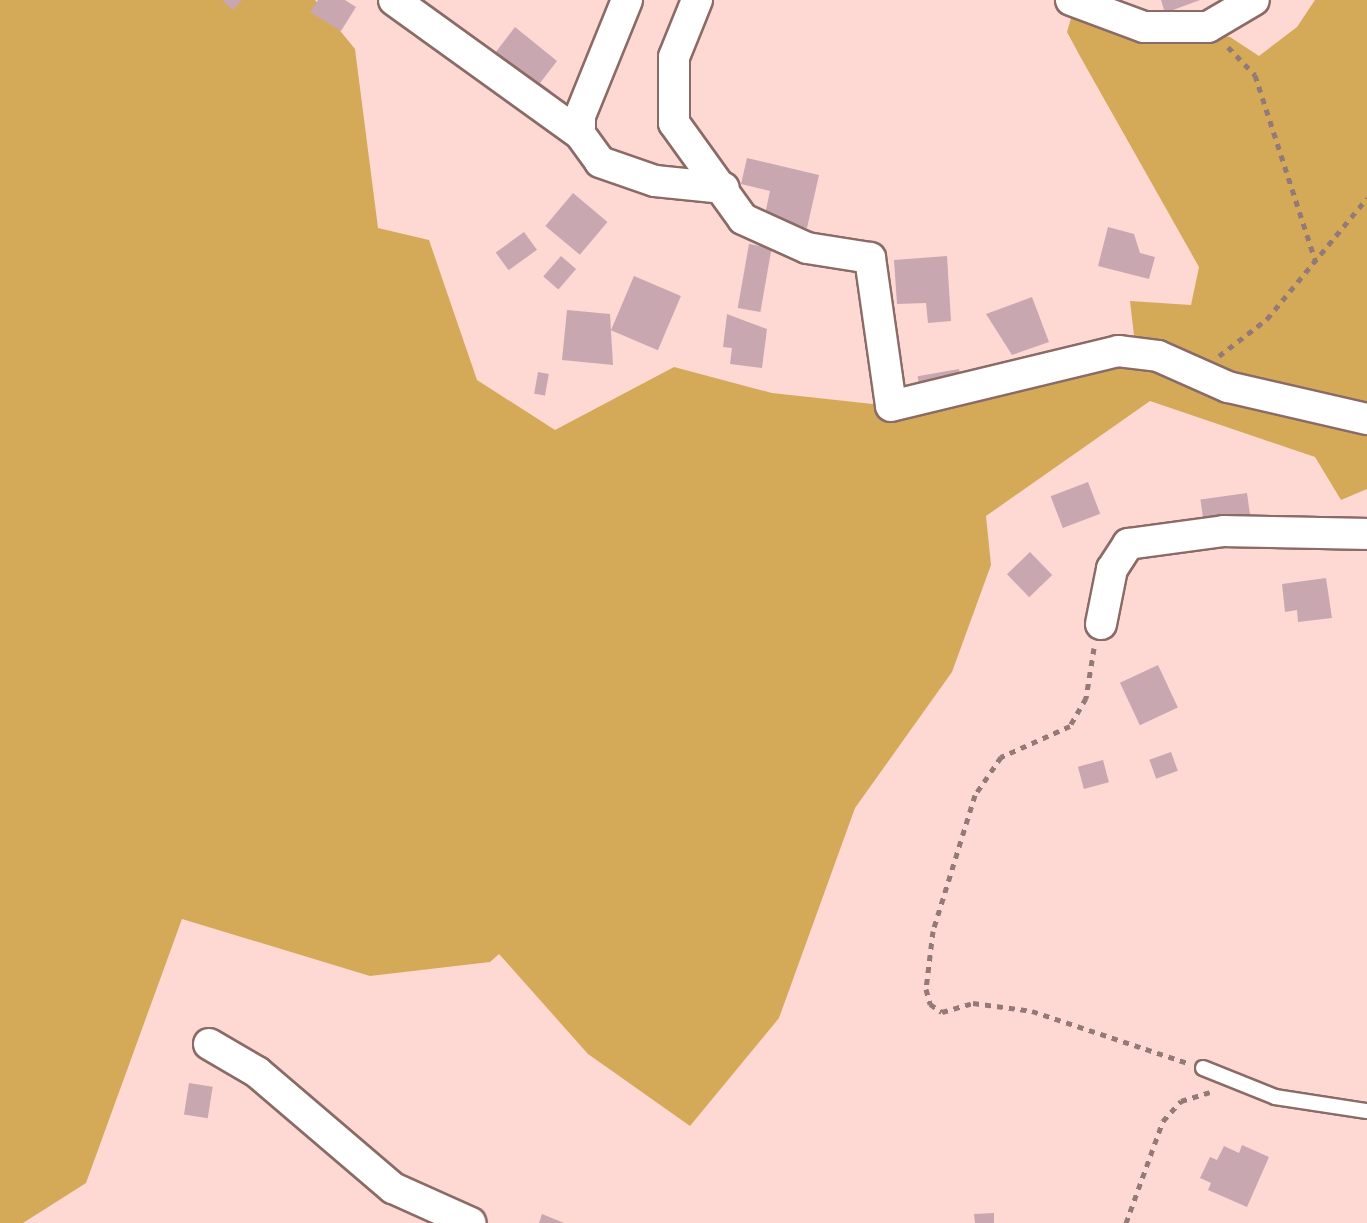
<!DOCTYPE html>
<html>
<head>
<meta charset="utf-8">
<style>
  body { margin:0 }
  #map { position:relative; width:1367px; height:1223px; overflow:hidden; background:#fed9d4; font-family:"Space Grotesk",sans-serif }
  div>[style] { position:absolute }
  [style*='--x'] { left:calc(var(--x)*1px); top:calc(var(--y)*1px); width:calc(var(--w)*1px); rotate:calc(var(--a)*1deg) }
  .green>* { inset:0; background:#d4aa59 }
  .building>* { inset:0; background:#c9a7b1; transform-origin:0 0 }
  .path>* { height:5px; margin-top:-2.5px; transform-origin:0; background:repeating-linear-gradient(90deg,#937a77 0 6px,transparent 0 12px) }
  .roads { filter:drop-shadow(2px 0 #8a6b66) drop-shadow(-2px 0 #8a6b66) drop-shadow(0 2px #8a6b66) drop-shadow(0 -2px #8a6b66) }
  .lane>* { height:14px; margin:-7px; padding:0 7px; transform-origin:7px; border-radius:7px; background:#fff }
  .street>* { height:30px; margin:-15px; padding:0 15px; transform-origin:15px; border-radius:15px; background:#fff }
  span { translate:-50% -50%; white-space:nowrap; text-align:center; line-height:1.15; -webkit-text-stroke:6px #fed9d4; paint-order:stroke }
</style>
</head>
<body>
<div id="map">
  <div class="green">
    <div style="clip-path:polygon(0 0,315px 0,355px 49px,378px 228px,429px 240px,477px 380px,555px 430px,674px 367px,772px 393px,891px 406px,1136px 353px,1130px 301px,1191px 305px,1199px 267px,1081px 58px,1067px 32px,1072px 15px,1230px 37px,1259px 56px,1297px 27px,1315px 0,1367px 0,1367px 489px,1341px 500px,1315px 457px,1150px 401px,986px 516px,991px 565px,952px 672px,855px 808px,779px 1018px,690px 1126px,588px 1054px,499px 954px,490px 962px,370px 976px,182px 919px,86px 1183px,23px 1223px,0 1223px)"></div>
  </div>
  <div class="building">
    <div style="clip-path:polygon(222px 0,242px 0,233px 10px)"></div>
    <div style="clip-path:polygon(318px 0,345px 0,356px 7px,341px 31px,310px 12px)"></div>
    <div style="clip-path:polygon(1161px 0,1200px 0,1165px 13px)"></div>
    <div style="clip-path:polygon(515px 27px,557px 61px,540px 83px,550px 90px,543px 98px,492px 57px)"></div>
    <div style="clip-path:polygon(747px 158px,819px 175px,807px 228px,764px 219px,770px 191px,741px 184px)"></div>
    <div style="left:573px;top:193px;width:45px;height:43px;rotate:40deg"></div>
    <div style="clip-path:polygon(1108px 227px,1134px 234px,1140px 253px,1155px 257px,1149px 279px,1098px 266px)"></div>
    <div style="left:524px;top:232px;width:22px;height:35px;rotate:54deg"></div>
    <div style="left:749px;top:244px;width:23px;height:65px;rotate:10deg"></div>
    <div style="left:561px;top:256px;width:20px;height:27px;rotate:41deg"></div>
    <div style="clip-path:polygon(947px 256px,951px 321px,928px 323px,926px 303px,897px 304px,894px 260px)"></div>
    <div style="left:634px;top:276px;width:51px;height:59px;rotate:23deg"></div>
    <div style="clip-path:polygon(1032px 297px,1049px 342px,1012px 355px,986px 314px)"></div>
    <div style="clip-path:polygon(567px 310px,610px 314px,613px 365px,562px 360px)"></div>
    <div style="clip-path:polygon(727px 314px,767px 329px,762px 368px,730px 364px,732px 348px,723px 347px)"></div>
    <div style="left:959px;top:369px;width:17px;height:42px;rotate:80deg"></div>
    <div style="left:538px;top:372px;width:11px;height:22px;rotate:10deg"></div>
    <div style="left:1088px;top:482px;width:34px;height:40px;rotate:69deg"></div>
    <div style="left:1247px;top:493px;width:27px;height:47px;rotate:82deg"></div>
    <div style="left:1030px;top:552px;width:32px;height:32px;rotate:46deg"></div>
    <div style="clip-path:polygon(1326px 578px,1332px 618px,1298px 622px,1297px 610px,1285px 612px,1282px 584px)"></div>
    <div style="left:1158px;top:665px;width:47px;height:42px;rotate:65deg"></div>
    <div style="left:1171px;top:752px;width:20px;height:23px;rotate:70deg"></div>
    <div style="left:1103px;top:760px;width:23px;height:26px;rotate:75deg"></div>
    <div style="left:189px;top:1083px;width:24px;height:32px;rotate:9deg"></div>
    <div style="clip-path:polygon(1242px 1145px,1269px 1157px,1247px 1207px,1208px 1190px,1211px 1183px,1200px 1178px,1210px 1157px,1217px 1160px,1224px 1146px,1239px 1153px)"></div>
    <div style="clip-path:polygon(994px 1213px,994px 1223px,975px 1223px,974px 1214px)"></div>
    <div style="clip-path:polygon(542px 1214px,564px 1223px,539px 1223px)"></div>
  </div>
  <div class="path">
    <div style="--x:1228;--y:47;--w:39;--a:46"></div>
    <div style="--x:1255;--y:75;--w:194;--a:72"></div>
    <div style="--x:1219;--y:356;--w:61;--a:-37.6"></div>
    <div style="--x:1267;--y:319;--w:157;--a:-50.4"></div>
    <div style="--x:1094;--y:648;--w:51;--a:99.1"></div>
    <div style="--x:1086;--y:698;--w:32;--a:120"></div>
    <div style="--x:1070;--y:726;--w:76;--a:155.8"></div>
    <div style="--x:1001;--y:757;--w:46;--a:124.4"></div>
    <div style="--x:975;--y:795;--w:142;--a:107.2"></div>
    <div style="--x:933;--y:931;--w:58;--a:96.9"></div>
    <div style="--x:926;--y:989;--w:16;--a:75"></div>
    <div style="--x:930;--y:1004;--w:14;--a:34"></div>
    <div style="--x:942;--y:1012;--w:32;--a:-16"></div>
    <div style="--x:973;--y:1003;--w:60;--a:7.7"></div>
    <div style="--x:1032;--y:1011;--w:163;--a:18.5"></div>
    <div style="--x:1126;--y:1223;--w:109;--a:-70.1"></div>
    <div style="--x:1163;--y:1121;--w:27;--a:-48"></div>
    <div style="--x:1181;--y:1101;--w:31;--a:-17"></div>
  </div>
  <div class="roads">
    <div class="lane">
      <div style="--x:1203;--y:1068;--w:78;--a:21.9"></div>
      <div style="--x:1275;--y:1097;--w:93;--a:8.7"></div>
    </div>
    <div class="street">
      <div style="--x:394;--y:0;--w:229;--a:35.8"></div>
      <div style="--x:627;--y:0;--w:125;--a:112.1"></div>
      <div style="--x:580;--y:116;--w:18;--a:90"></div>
      <div style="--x:580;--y:134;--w:34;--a:54"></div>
      <div style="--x:600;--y:162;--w:58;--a:19.1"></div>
      <div style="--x:655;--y:181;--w:69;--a:5.8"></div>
      <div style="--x:697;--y:0;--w:61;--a:112"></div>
      <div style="--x:674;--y:57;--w:66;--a:90"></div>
      <div style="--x:674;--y:123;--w:118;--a:54.3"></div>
      <div style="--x:743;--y:219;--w:70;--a:24.4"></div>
      <div style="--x:807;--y:248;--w:64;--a:9"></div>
      <div style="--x:870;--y:258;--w:149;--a:81.9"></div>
      <div style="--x:891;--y:406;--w:234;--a:-13.6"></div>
      <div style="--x:1118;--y:351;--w:40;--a:7.1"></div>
      <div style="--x:1158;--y:356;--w:77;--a:23.9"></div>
      <div style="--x:1228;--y:387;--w:143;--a:13"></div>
      <div style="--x:1071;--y:0;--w:78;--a:20.3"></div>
      <div style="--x:1144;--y:27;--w:64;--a:0"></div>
      <div style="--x:1208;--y:27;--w:53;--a:-30.4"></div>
      <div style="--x:1101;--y:624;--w:56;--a:-78.7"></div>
      <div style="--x:1112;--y:569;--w:30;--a:-57"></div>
      <div style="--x:1128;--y:544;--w:97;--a:-7.7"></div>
      <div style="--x:1224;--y:531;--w:143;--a:1.2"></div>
      <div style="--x:209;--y:1044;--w:56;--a:30.3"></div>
      <div style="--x:257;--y:1072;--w:179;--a:40.5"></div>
      <div style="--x:393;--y:1188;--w:85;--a:24.2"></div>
    </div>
  </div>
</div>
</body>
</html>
